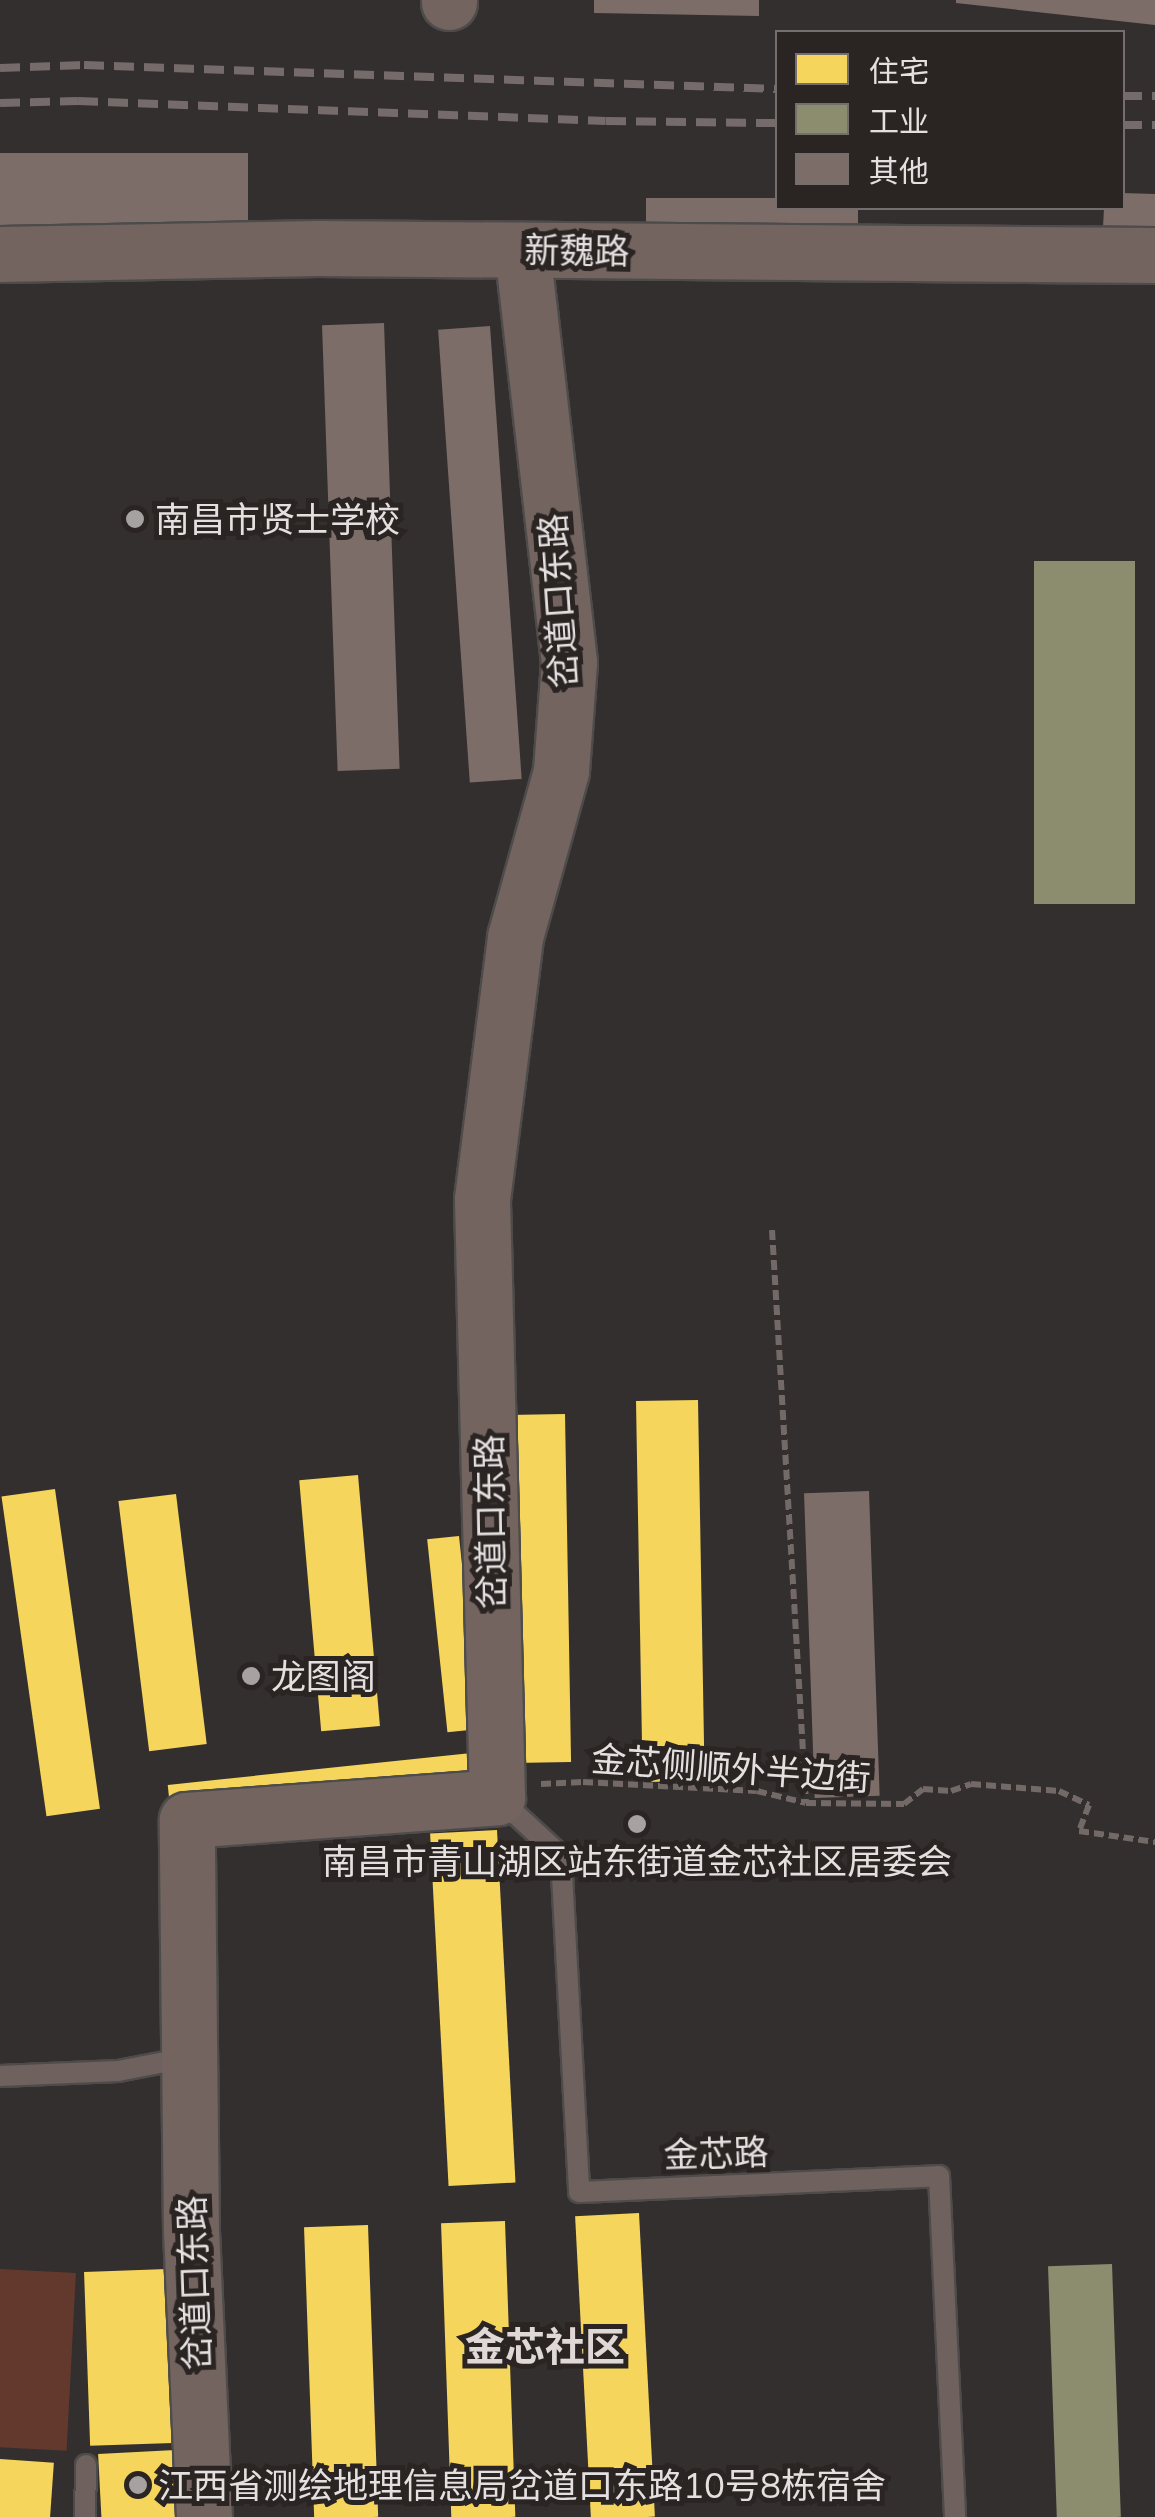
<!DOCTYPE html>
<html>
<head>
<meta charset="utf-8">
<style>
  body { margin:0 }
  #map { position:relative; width:1155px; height:2517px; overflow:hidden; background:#332f2e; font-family:Mulish,"Noto Sans SC",sans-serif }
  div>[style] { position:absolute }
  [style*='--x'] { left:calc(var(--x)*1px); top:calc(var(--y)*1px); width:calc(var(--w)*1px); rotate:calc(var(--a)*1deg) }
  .green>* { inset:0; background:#63392d; transform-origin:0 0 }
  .homes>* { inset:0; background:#f6d55c; transform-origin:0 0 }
  .industry>* { inset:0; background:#8c8c6e; transform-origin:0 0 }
  .building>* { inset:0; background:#7c6d68; transform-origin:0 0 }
  .path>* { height:6px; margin-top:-3px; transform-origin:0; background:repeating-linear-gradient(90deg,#736966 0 10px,transparent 0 15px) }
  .roads { filter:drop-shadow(2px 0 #4e4c4b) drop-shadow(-2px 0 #4e4c4b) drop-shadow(0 2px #4e4c4b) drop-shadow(0 -2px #4e4c4b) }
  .lane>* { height:20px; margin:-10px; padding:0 10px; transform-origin:10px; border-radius:10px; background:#6f625e }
  .secondary>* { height:55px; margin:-27.5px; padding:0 27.5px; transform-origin:27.5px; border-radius:27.5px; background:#736460 }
  .rail>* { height:8px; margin-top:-4px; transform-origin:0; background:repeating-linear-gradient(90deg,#746b6a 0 20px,transparent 0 30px) }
  .dots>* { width:28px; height:28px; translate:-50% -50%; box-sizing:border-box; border:5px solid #2a2423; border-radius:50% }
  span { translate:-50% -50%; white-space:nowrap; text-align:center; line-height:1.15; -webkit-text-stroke:10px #2a2423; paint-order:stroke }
  .street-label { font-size:35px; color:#e4e0df }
  .poi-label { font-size:35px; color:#e4e0df }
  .left { translate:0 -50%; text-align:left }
  .quarter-label { font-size:40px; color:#e0d8d6; font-weight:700 }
  .legend { position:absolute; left:775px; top:30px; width:350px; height:180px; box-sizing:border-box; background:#2a2423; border:2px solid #746f6e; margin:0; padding:12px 18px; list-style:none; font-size:30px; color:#e4e0df }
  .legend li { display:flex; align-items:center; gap:20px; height:50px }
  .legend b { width:50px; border:2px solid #746f6e }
</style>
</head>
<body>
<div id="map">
  <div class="green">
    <div style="left:0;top:2269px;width:76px;height:178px;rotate:3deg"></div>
  </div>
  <div class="homes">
    <div style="left:698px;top:1400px;width:381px;height:62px;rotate:89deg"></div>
    <div style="left:565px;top:1414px;width:348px;height:57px;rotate:89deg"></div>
    <div style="left:358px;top:1475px;width:252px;height:59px;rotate:85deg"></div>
    <div style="left:55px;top:1489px;width:323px;height:54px;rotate:82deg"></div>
    <div style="left:176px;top:1494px;width:252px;height:58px;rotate:83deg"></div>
    <div style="left:459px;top:1536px;width:194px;height:32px;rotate:84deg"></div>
    <div style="left:481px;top:1752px;width:29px;height:315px;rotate:84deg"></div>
    <div style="left:497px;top:1830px;width:353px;height:67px;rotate:87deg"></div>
    <div style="left:639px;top:2213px;width:304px;height:64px;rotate:87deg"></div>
    <div style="left:505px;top:2221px;width:296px;height:64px;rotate:88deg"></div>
    <div style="left:368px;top:2225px;width:292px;height:64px;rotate:88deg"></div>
    <div style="left:167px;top:2269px;width:174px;height:83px;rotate:88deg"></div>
    <div style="left:175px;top:2450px;width:67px;height:77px;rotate:87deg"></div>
    <div style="left:0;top:2459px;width:54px;height:58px;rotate:4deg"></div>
  </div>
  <div class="industry">
    <div style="left:1034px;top:561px;width:101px;height:343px"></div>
    <div style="left:1112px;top:2264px;width:253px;height:64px;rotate:88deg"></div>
  </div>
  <div class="building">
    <div style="clip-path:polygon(594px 0,759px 0,759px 16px,594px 13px)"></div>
    <div style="clip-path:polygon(956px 0,1155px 0,1155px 25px,956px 3px)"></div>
    <div style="left:0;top:153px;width:248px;height:92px"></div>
    <div style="clip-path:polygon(1122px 193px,1155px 194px,1155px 227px,1103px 227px,1104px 208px,1122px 208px)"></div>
    <div style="clip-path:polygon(646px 198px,778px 198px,778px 208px,858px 208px,858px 243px,646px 245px)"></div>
    <div style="left:384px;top:323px;width:446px;height:62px;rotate:88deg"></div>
    <div style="left:490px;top:326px;width:454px;height:52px;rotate:86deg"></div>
    <div style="left:869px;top:1491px;width:305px;height:65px;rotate:88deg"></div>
  </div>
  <div class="path">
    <div style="--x:772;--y:1230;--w:574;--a:86.6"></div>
    <div style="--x:541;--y:1784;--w:42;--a:-2.7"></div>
    <div style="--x:583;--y:1782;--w:174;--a:3"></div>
    <div style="--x:757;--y:1791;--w:50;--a:13.8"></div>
    <div style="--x:806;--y:1803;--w:98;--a:0.6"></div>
    <div style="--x:904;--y:1804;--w:24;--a:-38"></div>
    <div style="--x:923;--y:1789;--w:28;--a:4"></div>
    <div style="--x:951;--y:1791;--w:21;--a:-19"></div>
    <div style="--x:971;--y:1784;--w:88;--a:4.5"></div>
    <div style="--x:1059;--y:1791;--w:33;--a:25"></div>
    <div style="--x:1089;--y:1805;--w:28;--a:111"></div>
    <div style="--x:1079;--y:1831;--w:77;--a:8.2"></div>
  </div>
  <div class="roads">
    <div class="lane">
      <div style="--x:498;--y:1798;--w:86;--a:42.6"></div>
      <div style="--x:561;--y:1856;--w:336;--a:86.9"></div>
      <div style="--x:579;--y:2192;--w:360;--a:-2.5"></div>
      <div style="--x:939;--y:2176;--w:341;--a:87.3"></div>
      <div style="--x:0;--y:2076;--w:118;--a:-2.4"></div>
      <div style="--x:118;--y:2071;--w:53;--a:-10.9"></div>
      <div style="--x:170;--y:2061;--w:17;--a:-45"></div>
      <div style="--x:85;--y:2517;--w:52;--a:-88.9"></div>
    </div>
    <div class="secondary">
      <div style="--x:449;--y:2;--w:2;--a:-90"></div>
      <div style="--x:0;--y:254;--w:318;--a:-1.1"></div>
      <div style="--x:318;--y:248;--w:837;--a:0.48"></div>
      <div style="--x:204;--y:2517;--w:285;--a:-92.6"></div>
      <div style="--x:191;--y:2232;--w:412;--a:-90.6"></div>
      <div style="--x:187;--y:1820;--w:311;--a:-4.2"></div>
      <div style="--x:497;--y:1797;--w:598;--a:-91.44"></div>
      <div style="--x:482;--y:1199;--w:264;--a:-82.8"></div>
      <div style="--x:515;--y:937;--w:172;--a:-74.5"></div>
      <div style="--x:561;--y:771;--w:109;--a:-85.8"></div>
      <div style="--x:569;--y:662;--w:415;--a:-96.5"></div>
    </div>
  </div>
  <div class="rail">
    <div style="--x:0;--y:68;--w:84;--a:-2"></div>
    <div style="--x:84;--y:65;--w:694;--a:1.98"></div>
    <div style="--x:1122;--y:96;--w:33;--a:0"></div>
    <div style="--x:0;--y:103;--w:78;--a:-1.5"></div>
    <div style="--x:78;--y:101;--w:528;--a:2.17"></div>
    <div style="--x:606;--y:121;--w:172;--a:0.7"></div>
    <div style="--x:1122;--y:125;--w:33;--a:0"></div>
  </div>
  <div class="dots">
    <div style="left:135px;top:519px;background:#a6a2a1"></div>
    <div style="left:251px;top:1676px;background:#a6a2a1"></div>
    <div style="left:637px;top:1824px;background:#a6a2a1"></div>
    <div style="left:138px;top:2485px;background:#a6a2a1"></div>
  </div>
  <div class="street-label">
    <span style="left:577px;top:250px;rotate:1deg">新魏路</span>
    <span style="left:558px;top:601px;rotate:-94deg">岔道口东路</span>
    <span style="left:490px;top:1522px;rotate:-91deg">岔道口东路</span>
    <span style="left:731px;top:1768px;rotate:4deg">金芯侧顺外半边街</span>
    <span style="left:716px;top:2153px;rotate:-2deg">金芯路</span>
    <span style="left:194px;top:2283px;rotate:-92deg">岔道口东路</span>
  </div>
  <div class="poi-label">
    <span class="left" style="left:155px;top:519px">南昌市贤士学校</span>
    <span class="left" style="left:271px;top:1676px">龙图阁</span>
    <span style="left:637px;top:1861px">南昌市青山湖区站东街道金芯社区居委会</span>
    <span class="left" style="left:158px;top:2485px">江西省测绘地理信息局岔道口东路10号8栋宿舍</span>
  </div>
  <div class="quarter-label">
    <span style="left:545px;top:2346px">金芯社区</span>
  </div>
  <ul class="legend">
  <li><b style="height:28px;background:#f6d55c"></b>住宅</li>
  <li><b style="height:28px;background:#8c8c6e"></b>工业</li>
  <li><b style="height:28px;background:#7c6d68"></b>其他</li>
  </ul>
</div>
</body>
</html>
